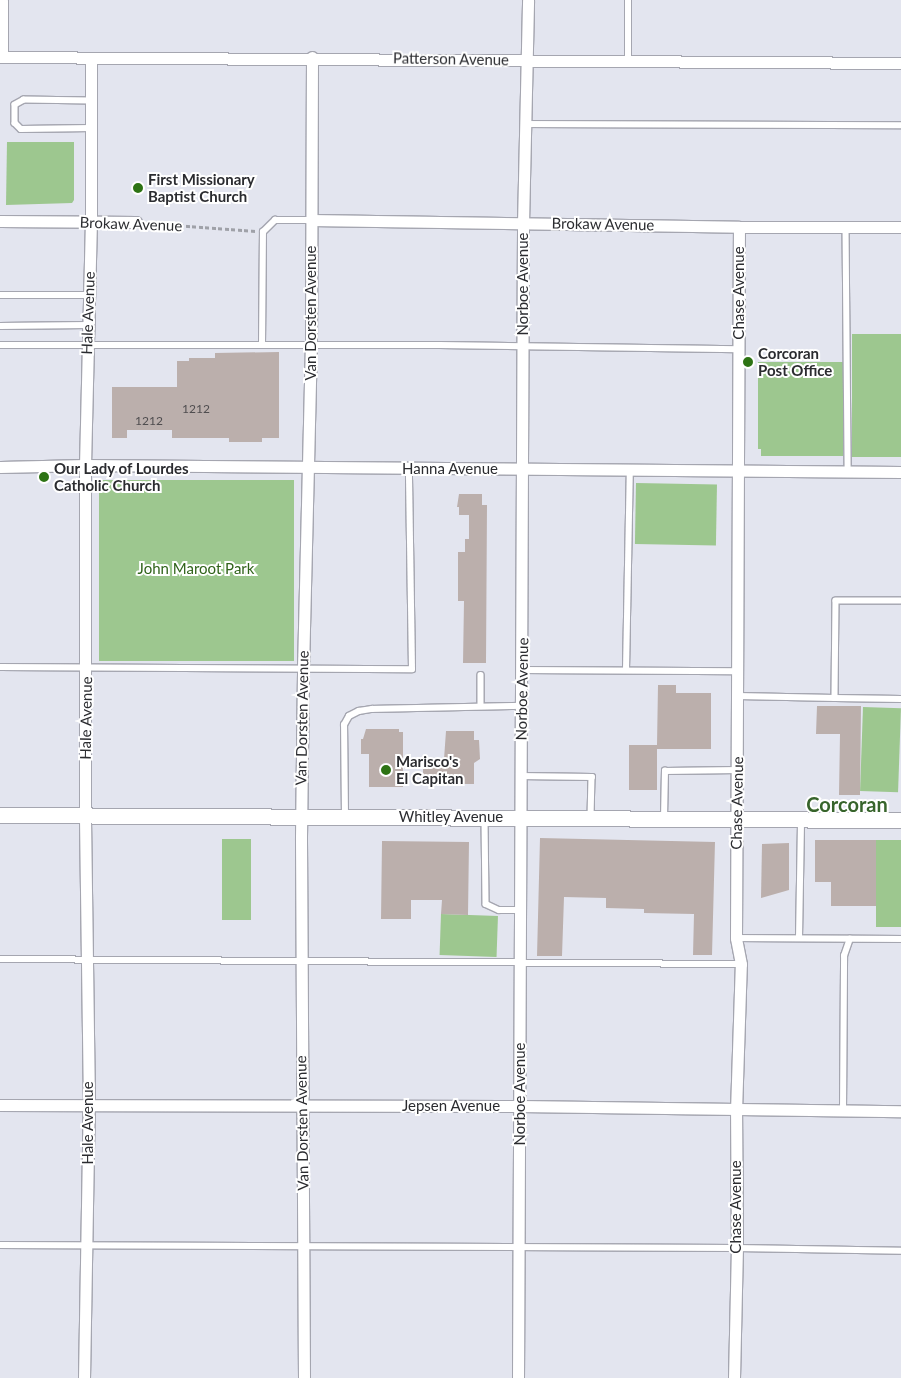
<!DOCTYPE html>
<html>
<head>
<meta charset="utf-8">
<style>
  body { margin:0 }
  #map { position:relative; width:901px; height:1378px; overflow:hidden; background:#e3e5ef; font-family:Lato,sans-serif }
  div>[style] { position:absolute }
  [style*='--x'] { left:calc(var(--x)*1px); top:calc(var(--y)*1px); width:calc(var(--w)*1px); rotate:calc(var(--a)*1deg) }
  .green>* { inset:0; background:#9dc78f; transform-origin:0 0 }
  .building>* { inset:0; background:#bbafac }
  .path>* { height:2.5px; margin-top:-1.25px; transform-origin:0; background:repeating-linear-gradient(90deg,#9fa1a8 0 4px,transparent 0 6.5px) }
  .roads { filter:drop-shadow(1px 0 #a5a6b0) drop-shadow(-1px 0 #a5a6b0) drop-shadow(0 1px #a5a6b0) drop-shadow(0 -1px #a5a6b0) }
  .lane>* { height:5.5px; margin:-2.75px; padding:0 2.75px; transform-origin:2.75px; border-radius:2.75px; background:#fff }
  .street>* { height:11px; margin:-5.5px; padding:0 5.5px; transform-origin:5.5px; border-radius:5.5px; background:#fff }
  .secondary>* { height:15px; margin:-7.5px; padding:0 7.5px; transform-origin:7.5px; border-radius:7.5px; background:#fff }
  .dots>* { width:14px; height:14px; translate:-50% -50%; box-sizing:border-box; border:2px solid #fff; border-radius:50% }
  span { translate:-50% -50%; white-space:nowrap; text-align:center; line-height:1.15; -webkit-text-stroke:4px #fff; paint-order:stroke }
  .number-label { font-size:12px; color:#4f4d4f }
  .number-label span { -webkit-text-stroke-width:0 }
  .street-label { font-size:15px; color:#2b2c30 }
  .poi-label { font-size:15px; color:#2b2c30; font-weight:700 }
  .left { translate:0 -50%; text-align:left }
  .park-label { font-size:15px; color:#30631a }
  .district-label { font-size:20px; color:#37642b; font-weight:700 }
</style>
</head>
<body>
<div id="map">
  <div class="green">
    <div style="clip-path:polygon(7px 142px,74px 142px,74px 200px,72px 203px,6px 205px)"></div>
    <div style="left:852px;top:334px;width:49px;height:123px"></div>
    <div style="clip-path:polygon(758px 362px,843px 362px,843px 456px,761px 456px,761px 449px,758px 449px)"></div>
    <div style="left:99px;top:480px;width:195px;height:181px"></div>
    <div style="left:636px;top:483px;width:81px;height:61px;rotate:1deg"></div>
    <div style="left:863px;top:707px;width:38px;height:84px;rotate:2deg"></div>
    <div style="left:222px;top:839px;width:29px;height:81px"></div>
    <div style="left:876px;top:840px;width:25px;height:87px"></div>
    <div style="left:441px;top:914px;width:57px;height:41px;rotate:2deg"></div>
  </div>
  <div class="building">
    <div style="clip-path:polygon(279px 352px,279px 438px,262px 438px,262px 442px,229px 442px,229px 438px,172px 438px,172px 430px,127px 430px,127px 438px,112px 438px,112px 387px,177px 387px,177px 361px,189px 361px,189px 358px,215px 358px,215px 353px)"></div>
    <div style="clip-path:polygon(459px 494px,482px 494px,482px 505px,487px 505px,486px 663px,463px 663px,464px 601px,458px 601px,458px 552px,465px 552px,465px 539px,469px 539px,469px 515px,459px 515px,459px 507px,457px 507px)"></div>
    <div style="clip-path:polygon(658px 685px,676px 685px,676px 693px,711px 693px,711px 749px,657px 749px,657px 790px,629px 790px,629px 745px,657px 745px)"></div>
    <div style="clip-path:polygon(817px 706px,861px 706px,860px 795px,839px 795px,840px 734px,816px 734px)"></div>
    <div style="clip-path:polygon(366px 729px,399px 729px,399px 732px,403px 732px,403px 787px,369px 787px,369px 754px,361px 754px,361px 739px,363px 739px)"></div>
    <div style="clip-path:polygon(446px 731px,474px 731px,474px 740px,479px 740px,480px 759px,474px 763px,474px 784px,453px 784px,453px 780px,423px 780px,423px 759px,444px 759px)"></div>
    <div style="clip-path:polygon(540px 838px,715px 842px,712px 955px,693px 955px,694px 914px,644px 913px,644px 909px,606px 908px,606px 898px,564px 897px,562px 956px,537px 956px)"></div>
    <div style="clip-path:polygon(815px 840px,876px 840px,876px 906px,831px 906px,831px 882px,815px 882px)"></div>
    <div style="clip-path:polygon(382px 841px,469px 842px,468px 915px,441px 914px,442px 900px,411px 900px,411px 919px,381px 919px)"></div>
    <div style="clip-path:polygon(789px 843px,789px 890px,761px 898px,762px 844px)"></div>
  </div>
  <div class="path">
    <div style="--x:147;--y:223;--w:109;--a:4.2"></div>
  </div>
  <div class="roads">
    <div class="lane">
      <div style="--x:628;--y:0;--w:62;--a:90"></div>
      <div style="--x:91;--y:101;--w:67;--a:-179.1"></div>
      <div style="--x:24;--y:100;--w:10;--a:151"></div>
      <div style="--x:15;--y:105;--w:18;--a:90"></div>
      <div style="--x:15;--y:123;--w:8;--a:45"></div>
      <div style="--x:21;--y:129;--w:70;--a:-0.8"></div>
      <div style="--x:525;--y:124;--w:376;--a:0.2"></div>
      <div style="--x:846;--y:226;--w:245;--a:89.5"></div>
      <div style="--x:0;--y:295;--w:88;--a:0"></div>
      <div style="--x:0;--y:326;--w:87;--a:-0.7"></div>
      <div style="--x:262;--y:344;--w:112;--a:-89.5"></div>
      <div style="--x:263;--y:232;--w:17;--a:-45"></div>
      <div style="--x:275;--y:220;--w:36;--a:0"></div>
      <div style="--x:0;--y:345;--w:440;--a:0"></div>
      <div style="--x:440;--y:345;--w:299;--a:0.8"></div>
      <div style="--x:901;--y:601;--w:65;--a:180"></div>
      <div style="--x:836;--y:601;--w:97;--a:90.6"></div>
      <div style="--x:835;--y:698;--w:66;--a:0.9"></div>
      <div style="--x:0;--y:667;--w:412;--a:0.3"></div>
      <div style="--x:412;--y:669;--w:200;--a:-90.9"></div>
      <div style="--x:523;--y:670;--w:215;--a:0.3"></div>
      <div style="--x:626;--y:670;--w:200;--a:-88.9"></div>
      <div style="--x:481;--y:675;--w:31;--a:90"></div>
      <div style="--x:738;--y:696;--w:97;--a:1.2"></div>
      <div style="--x:520;--y:776;--w:72;--a:0.8"></div>
      <div style="--x:592;--y:777;--w:40;--a:91.4"></div>
      <div style="--x:345;--y:816;--w:91;--a:-90.6"></div>
      <div style="--x:344;--y:725;--w:10;--a:-61"></div>
      <div style="--x:349;--y:716;--w:11;--a:-27"></div>
      <div style="--x:359;--y:711;--w:13;--a:-9"></div>
      <div style="--x:372;--y:709;--w:149;--a:-1.2"></div>
      <div style="--x:664;--y:818;--w:47;--a:-88.8"></div>
      <div style="--x:665;--y:771;--w:73;--a:-0.8"></div>
      <div style="--x:485;--y:820;--w:84;--a:89.3"></div>
      <div style="--x:486;--y:904;--w:14;--a:25"></div>
      <div style="--x:499;--y:910;--w:22;--a:0"></div>
      <div style="--x:736;--y:938;--w:165;--a:0.3"></div>
      <div style="--x:799;--y:938;--w:118;--a:-89"></div>
      <div style="--x:0;--y:959;--w:741;--a:0.39"></div>
      <div style="--x:843;--y:1111;--w:155;--a:-89.6"></div>
      <div style="--x:844;--y:956;--w:18;--a:-71"></div>
      <div style="--x:0;--y:1245;--w:737;--a:0.23"></div>
      <div style="--x:737;--y:1248;--w:164;--a:1"></div>
    </div>
    <div class="street">
      <div style="--x:2;--y:0;--w:56;--a:90"></div>
      <div style="--x:0;--y:57;--w:901;--a:0.38"></div>
      <div style="--x:311;--y:220;--w:428;--a:0.9"></div>
      <div style="--x:739;--y:227;--w:162;--a:0"></div>
      <div style="--x:0;--y:221;--w:136;--a:0.4"></div>
      <div style="--x:0;--y:467;--w:85;--a:-1.3"></div>
      <div style="--x:85;--y:465;--w:816;--a:0.49"></div>
      <div style="--x:0;--y:1105;--w:520;--a:0.11"></div>
      <div style="--x:520;--y:1106;--w:381;--a:0.8"></div>
      <div style="--x:84;--y:1378;--w:273;--a:-89"></div>
      <div style="--x:89;--y:1105;--w:290;--a:-90.8"></div>
      <div style="--x:85;--y:815;--w:350;--a:-90"></div>
      <div style="--x:85;--y:465;--w:243;--a:-88.6"></div>
      <div style="--x:91;--y:222;--w:164;--a:-90"></div>
      <div style="--x:304;--y:1378;--w:541;--a:-90.32"></div>
      <div style="--x:301;--y:837;--w:168;--a:-89.3"></div>
      <div style="--x:303;--y:669;--w:324;--a:-88.6"></div>
      <div style="--x:311;--y:345;--w:288;--a:-89.8"></div>
      <div style="--x:518;--y:1378;--w:1154;--a:-89.75"></div>
      <div style="--x:523;--y:224;--w:224;--a:-88.7"></div>
      <div style="--x:734;--y:1378;--w:130;--a:-88.7"></div>
      <div style="--x:737;--y:1248;--w:137;--a:-90.4"></div>
      <div style="--x:736;--y:1111;--w:147;--a:-88.1"></div>
      <div style="--x:741;--y:964;--w:26;--a:-101"></div>
      <div style="--x:736;--y:938;--w:711;--a:-89.76"></div>
    </div>
    <div class="secondary">
      <div style="--x:0;--y:815;--w:901;--a:0.32"></div>
    </div>
  </div>
  <div class="dots">
    <div style="left:138px;top:188px;background:#2d7314"></div>
    <div style="left:748px;top:362px;background:#2d7314"></div>
    <div style="left:44px;top:477px;background:#2d7314"></div>
    <div style="left:386px;top:770px;background:#2d7314"></div>
  </div>
  <div class="number-label">
    <span style="left:196px;top:409px">1212</span>
    <span style="left:149px;top:421px">1212</span>
  </div>
  <div class="street-label">
    <span style="left:451px;top:59px;rotate:1deg">Patterson Avenue</span>
    <span style="left:131px;top:224px;rotate:2deg">Brokaw Avenue</span>
    <span style="left:603px;top:224px;rotate:1deg">Brokaw Avenue</span>
    <span style="left:523px;top:284px;rotate:-90deg">Norboe Avenue</span>
    <span style="left:739px;top:293px;rotate:-90deg">Chase Avenue</span>
    <span style="left:88px;top:313px;rotate:-88deg">Hale Avenue</span>
    <span style="left:311px;top:313px;rotate:-90deg">Van Dorsten Avenue</span>
    <span style="left:450px;top:469px">Hanna Avenue</span>
    <span style="left:522px;top:689px;rotate:-89deg">Norboe Avenue</span>
    <span style="left:86px;top:718px;rotate:-89deg">Hale Avenue</span>
    <span style="left:302px;top:718px;rotate:-89deg">Van Dorsten Avenue</span>
    <span style="left:737px;top:803px;rotate:-89deg">Chase Avenue</span>
    <span style="left:451px;top:817px">Whitley Avenue</span>
    <span style="left:520px;top:1094px;rotate:-90deg">Norboe Avenue</span>
    <span style="left:451px;top:1106px">Jepsen Avenue</span>
    <span style="left:88px;top:1123px;rotate:-90deg">Hale Avenue</span>
    <span style="left:302px;top:1123px;rotate:-91deg">Van Dorsten Avenue</span>
    <span style="left:736px;top:1207px;rotate:-90deg">Chase Avenue</span>
  </div>
  <div class="poi-label">
    <span class="left" style="left:148px;top:188px">First Missionary<br>Baptist Church</span>
    <span class="left" style="left:758px;top:362px">Corcoran<br>Post Office</span>
    <span class="left" style="left:54px;top:477px">Our Lady of Lourdes<br>Catholic Church</span>
    <span class="left" style="left:396px;top:770px">Marisco's<br>El Capitan</span>
  </div>
  <div class="park-label">
    <span style="left:196px;top:569px">John Maroot Park</span>
  </div>
  <div class="district-label">
    <span style="left:847px;top:804px">Corcoran</span>
  </div>
</div>
</body>
</html>
